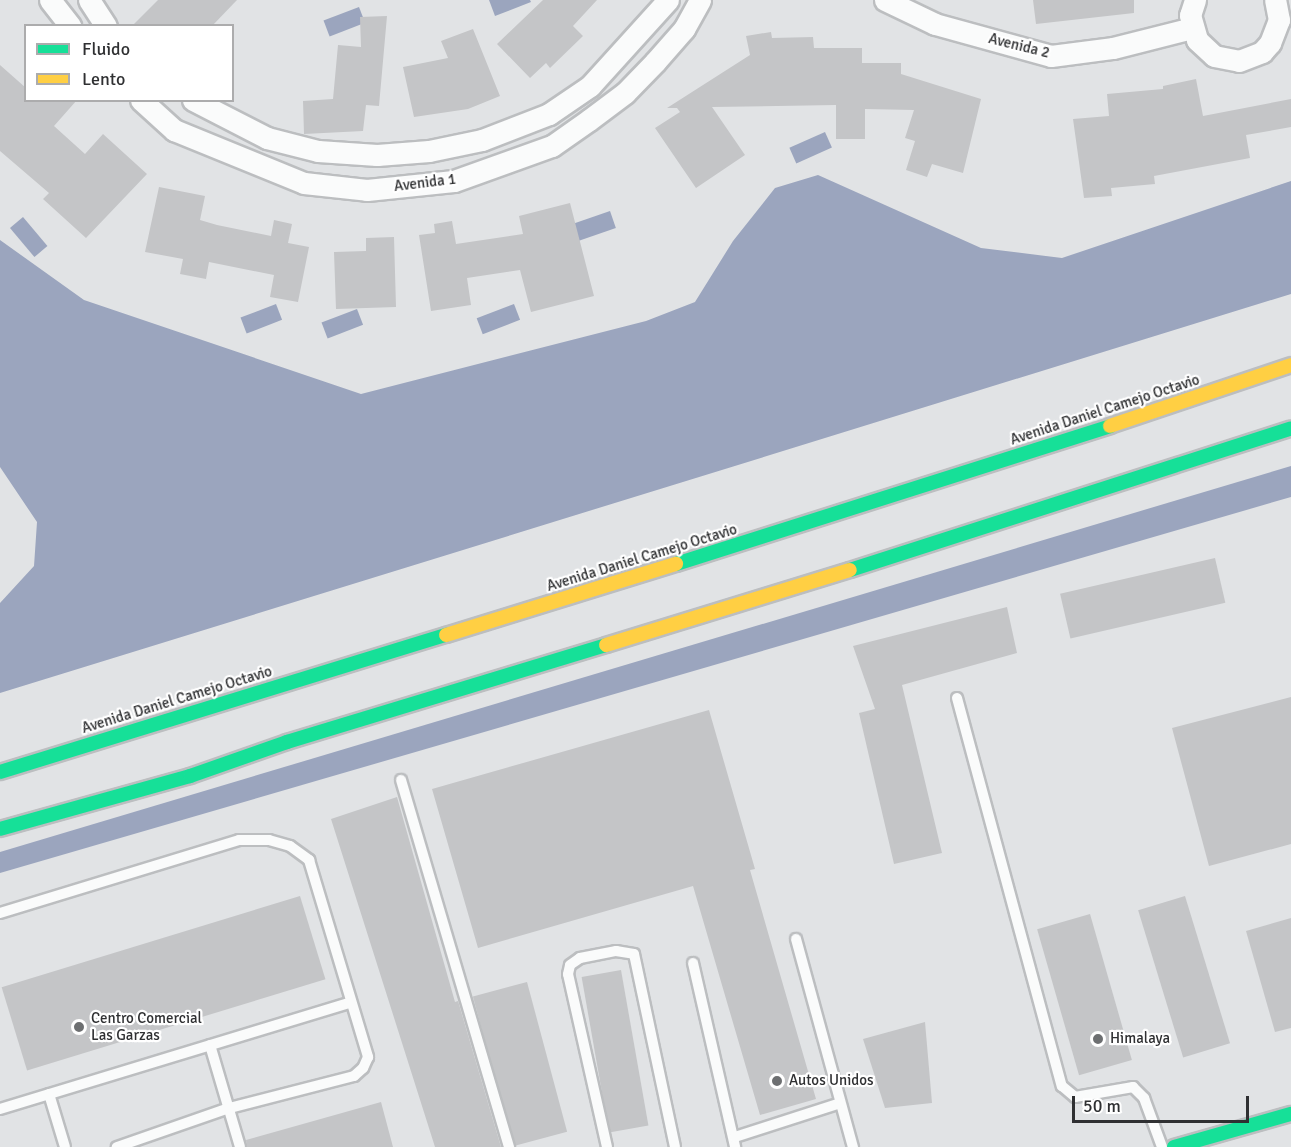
<!DOCTYPE html>
<html>
<head>
<meta charset="utf-8">
<style>
  body { margin:0 }
  #map { position:relative; width:1291px; height:1147px; overflow:hidden; background:#e1e3e5; font-family:Signika,sans-serif }
  div>[style] { position:absolute }
  [style*='--x'] { left:calc(var(--x)*1px); top:calc(var(--y)*1px); width:calc(var(--w)*1px); rotate:calc(var(--a)*1deg) }
  .water>* { inset:0; background:#9ba5be; transform-origin:0 0 }
  .building>* { inset:0; background:#c4c5c7; transform-origin:0 0 }
  .roads { filter:drop-shadow(2px 0 #bcbec0) drop-shadow(-2px 0 #bcbec0) drop-shadow(0 2px #bcbec0) drop-shadow(0 -2px #bcbec0) }
  .lane>* { height:10px; margin:-5px; padding:0 5px; transform-origin:5px; border-radius:5px; background:#fafbfb }
  .street>* { height:21px; margin:-10.5px; padding:0 10.5px; transform-origin:10.5px; border-radius:10.5px; background:#fafbfb }
  .fast>* { height:14px; margin:-7px; padding:0 7px; transform-origin:7px; border-radius:7px; background:#16e098 }
  .slow>* { height:14px; margin:-7px; padding:0 7px; transform-origin:7px; border-radius:7px; background:#ffcf43 }
  .dots>* { width:16px; height:16px; translate:-50% -50%; box-sizing:border-box; border:3px solid #fff; border-radius:50% }
  span { translate:-50% -50%; white-space:nowrap; text-align:center; line-height:1.15; -webkit-text-stroke:4.5px #fff; paint-order:stroke }
  .street-label { font-size:15px; color:#2f3032 }
  .poi-label { font-size:15px; color:#2f3032 }
  .left { translate:0 -50%; text-align:left }
  .legend { position:absolute; left:24px; top:24px; width:210px; height:78px; box-sizing:border-box; background:#fff; border:2px solid #acacad; margin:0; padding:8px 10px; list-style:none; font-size:18px; color:#2f3032 }
  .legend li { display:flex; align-items:center; gap:12px; height:30px }
  .legend b { width:30px; border:2px solid #acacad }
  .scale { position:absolute; left:1072px; top:1096px; width:177px; height:27px; box-sizing:border-box; border:3px solid #2f3032; border-top:0; padding-left:8px; font-size:18px; line-height:21px; white-space:nowrap; color:#2f3032; -webkit-text-stroke:4px #fff; paint-order:stroke }
</style>
</head>
<body>
<div id="map">
  <div class="water">
    <div style="clip-path:polygon(489px 0,530px 0,531px 2px,495px 16px)"></div>
    <div style="left:359px;top:7px;width:17px;height:38px;rotate:69deg"></div>
    <div style="left:825px;top:132px;width:17px;height:39px;rotate:66deg"></div>
    <div style="clip-path:polygon(818px 175px,981px 248px,1062px 258px,1291px 181px,1291px 294px,0 693px,0 603px,34px 566px,37px 522px,0 467px,0 240px,84px 300px,361px 394px,646px 321px,695px 302px,733px 241px,775px 188px)"></div>
    <div style="left:610px;top:211px;width:18px;height:39px;rotate:71deg"></div>
    <div style="left:23px;top:217px;width:38px;height:17px;rotate:50deg"></div>
    <div style="left:276px;top:304px;width:17px;height:38px;rotate:69deg"></div>
    <div style="left:514px;top:304px;width:17px;height:40px;rotate:69deg"></div>
    <div style="left:357px;top:309px;width:17px;height:38px;rotate:69deg"></div>
    <div style="clip-path:polygon(1291px 466px,1291px 497px,0 873px,0 852px)"></div>
  </div>
  <div class="building">
    <div style="clip-path:polygon(158px 0,237px 0,212px 26px,132px 26px)"></div>
    <div style="clip-path:polygon(543px 0,597px 0,573px 26px,583px 36px,550px 68px,546px 63px,530px 78px,497px 44px)"></div>
    <div style="clip-path:polygon(1033px 0,1134px 0,1134px 13px,1036px 24px)"></div>
    <div style="clip-path:polygon(387px 16px,379px 106px,366px 105px,363px 131px,304px 134px,303px 101px,333px 99px,338px 45px,361px 47px,360px 17px)"></div>
    <div style="clip-path:polygon(473px 29px,500px 96px,468px 109px,414px 117px,403px 67px,448px 58px,441px 41px)"></div>
    <div style="clip-path:polygon(771px 32px,772px 38px,813px 37px,814px 48px,862px 48px,862px 63px,901px 63px,901px 74px,981px 99px,963px 173px,932px 164px,927px 177px,906px 170px,915px 141px,905px 138px,914px 110px,865px 109px,865px 139px,836px 139px,836px 105px,712px 107px,745px 155px,696px 188px,655px 128px,680px 112px,677px 108px,667px 108px,750px 55px,746px 36px)"></div>
    <div style="clip-path:polygon(0 65px,26px 88px,26px 100px,77px 100px,54px 126px,85px 154px,103px 134px,147px 174px,86px 238px,43px 199px,49px 193px,0 151px)"></div>
    <div style="clip-path:polygon(1196px 79px,1203px 116px,1291px 99px,1291px 127px,1246px 135px,1250px 158px,1154px 176px,1155px 184px,1111px 188px,1112px 196px,1084px 198px,1073px 119px,1109px 116px,1107px 94px,1163px 89px,1163px 86px)"></div>
    <div style="clip-path:polygon(159px 187px,205px 196px,200px 220px,217px 225px,271px 236px,274px 220px,292px 224px,288px 243px,309px 247px,298px 302px,270px 297px,274px 275px,209px 262px,206px 279px,180px 274px,183px 259px,145px 252px)"></div>
    <div style="clip-path:polygon(570px 203px,594px 296px,531px 312px,520px 270px,467px 278px,471px 305px,431px 311px,419px 235px,435px 233px,434px 224px,452px 221px,456px 244px,523px 234px,519px 216px)"></div>
    <div style="clip-path:polygon(394px 237px,396px 307px,336px 309px,334px 252px,366px 251px,366px 238px)"></div>
    <div style="left:1215px;top:558px;width:46px;height:159px;rotate:77deg"></div>
    <div style="clip-path:polygon(1007px 607px,1017px 653px,902px 685px,942px 853px,894px 864px,859px 713px,875px 709px,853px 646px)"></div>
    <div style="clip-path:polygon(1291px 697px,1291px 844px,1209px 866px,1172px 728px)"></div>
    <div style="clip-path:polygon(709px 710px,755px 869px,750px 870px,816px 1099px,760px 1115px,693px 886px,478px 948px,432px 789px)"></div>
    <div style="clip-path:polygon(397px 797px,455px 1002px,458px 1001px,501px 1147px,435px 1147px,331px 819px)"></div>
    <div style="left:300px;top:896px;width:87px;height:312px;rotate:73deg"></div>
    <div style="left:1185px;top:896px;width:154px;height:49px;rotate:73deg"></div>
    <div style="left:1090px;top:914px;width:152px;height:55px;rotate:74deg"></div>
    <div style="clip-path:polygon(1291px 918px,1291px 1028px,1275px 1032px,1246px 931px)"></div>
    <div style="left:621px;top:970px;width:158px;height:40px;rotate:80deg"></div>
    <div style="left:527px;top:982px;width:155px;height:56px;rotate:75deg"></div>
    <div style="clip-path:polygon(925px 1022px,932px 1103px,885px 1108px,863px 1039px)"></div>
    <div style="clip-path:polygon(381px 1102px,393px 1147px,247px 1147px,246px 1140px)"></div>
  </div>
  <div class="roads">
    <div class="lane">
      <div style="--x:957;--y:698;--w:402;--a:74.9"></div>
      <div style="--x:1062;--y:1086;--w:17;--a:40"></div>
      <div style="--x:1075;--y:1097;--w:59;--a:-9.8"></div>
      <div style="--x:1133;--y:1087;--w:16;--a:45"></div>
      <div style="--x:1144;--y:1098;--w:52;--a:69.8"></div>
      <div style="--x:401;--y:780;--w:383;--a:73.6"></div>
      <div style="--x:0;--y:913;--w:250;--a:-17"></div>
      <div style="--x:239;--y:840;--w:30;--a:0"></div>
      <div style="--x:269;--y:840;--w:22;--a:16"></div>
      <div style="--x:290;--y:846;--w:24;--a:36"></div>
      <div style="--x:309;--y:860;--w:206;--a:73.3"></div>
      <div style="--x:368;--y:1057;--w:12;--a:114"></div>
      <div style="--x:363;--y:1068;--w:12;--a:138"></div>
      <div style="--x:354;--y:1076;--w:129;--a:165.6"></div>
      <div style="--x:229;--y:1108;--w:119;--a:160.8"></div>
      <div style="--x:796;--y:939;--w:216;--a:74.7"></div>
      <div style="--x:693;--y:963;--w:189;--a:77.1"></div>
      <div style="--x:210;--y:1045;--w:106;--a:73.6"></div>
      <div style="--x:49;--y:1094;--w:55;--a:73.2"></div>
      <div style="--x:0;--y:1109;--w:365;--a:-16.9"></div>
      <div style="--x:735;--y:1137;--w:110;--a:-17.9"></div>
      <div style="--x:607;--y:1147;--w:177;--a:-102.7"></div>
      <div style="--x:568;--y:974;--w:9;--a:-77"></div>
      <div style="--x:570;--y:965;--w:12;--a:-35"></div>
      <div style="--x:580;--y:958;--w:37;--a:-11"></div>
      <div style="--x:616;--y:951;--w:18;--a:9"></div>
      <div style="--x:634;--y:954;--w:197;--a:78"></div>
    </div>
    <div class="street">
      <div style="--x:50;--y:0;--w:33;--a:52"></div>
      <div style="--x:89;--y:0;--w:31;--a:57"></div>
      <div style="--x:885;--y:0;--w:55;--a:25.6"></div>
      <div style="--x:935;--y:24;--w:120;--a:15.4"></div>
      <div style="--x:1051;--y:56;--w:63;--a:-7.4"></div>
      <div style="--x:1113;--y:48;--w:81;--a:-14.2"></div>
      <div style="--x:1195;--y:0;--w:16;--a:108"></div>
      <div style="--x:1190;--y:15;--w:26;--a:74"></div>
      <div style="--x:1197;--y:40;--w:23;--a:43"></div>
      <div style="--x:1214;--y:56;--w:25;--a:11"></div>
      <div style="--x:1239;--y:61;--w:25;--a:-21"></div>
      <div style="--x:1262;--y:52;--w:12;--a:-48"></div>
      <div style="--x:1270;--y:43;--w:25;--a:-69"></div>
      <div style="--x:1279;--y:20;--w:20;--a:-101"></div>
      <div style="--x:141;--y:100;--w:45;--a:42.3"></div>
      <div style="--x:174;--y:130;--w:140;--a:22.2"></div>
      <div style="--x:304;--y:183;--w:63;--a:6.3"></div>
      <div style="--x:367;--y:190;--w:87;--a:-5.9"></div>
      <div style="--x:454;--y:181;--w:104;--a:-19.7"></div>
      <div style="--x:552;--y:146;--w:45;--a:-35.1"></div>
      <div style="--x:589;--y:120;--w:45;--a:-36.9"></div>
      <div style="--x:625;--y:93;--w:43;--a:-45.9"></div>
      <div style="--x:655;--y:62;--w:44;--a:-48.7"></div>
      <div style="--x:684;--y:29;--w:33;--a:-61"></div>
      <div style="--x:193;--y:100;--w:83;--a:27.2"></div>
      <div style="--x:267;--y:138;--w:53;--a:14.3"></div>
      <div style="--x:318;--y:151;--w:59;--a:3.9"></div>
      <div style="--x:377;--y:155;--w:52;--a:-4.4"></div>
      <div style="--x:429;--y:151;--w:54;--a:-11.7"></div>
      <div style="--x:482;--y:140;--w:72;--a:-21.2"></div>
      <div style="--x:549;--y:114;--w:50;--a:-34.3"></div>
      <div style="--x:590;--y:86;--w:116;--a:-47.8"></div>
    </div>
    <div class="fast">
      <div style="--x:676;--y:564;--w:455;--a:-17.6"></div>
      <div style="--x:850;--y:570;--w:463;--a:-17.8"></div>
      <div style="--x:0;--y:772;--w:467;--a:-17.1"></div>
      <div style="--x:0;--y:829;--w:197;--a:-15.6"></div>
      <div style="--x:190;--y:776;--w:103;--a:-19.3"></div>
      <div style="--x:287;--y:742;--w:333;--a:-16.9"></div>
      <div style="--x:1174;--y:1147;--w:122;--a:-15.8"></div>
    </div>
    <div class="slow">
      <div style="--x:1110;--y:426;--w:191;--a:-18.6"></div>
      <div style="--x:446;--y:635;--w:241;--a:-17.2"></div>
      <div style="--x:606;--y:645;--w:255;--a:-17.1"></div>
    </div>
  </div>
  <div class="dots">
    <div style="left:79px;top:1027px;background:#6d6f71"></div>
    <div style="left:1098px;top:1039px;background:#6d6f71"></div>
    <div style="left:777px;top:1081px;background:#6d6f71"></div>
  </div>
  <div class="street-label">
    <span style="left:1019px;top:46px;rotate:14deg">Avenida 2</span>
    <span style="left:425px;top:183px;rotate:-7deg">Avenida 1</span>
    <span style="left:1105px;top:410px;rotate:-18deg">Avenida Daniel Camejo Octavio</span>
    <span style="left:642px;top:558px;rotate:-17deg">Avenida Daniel Camejo Octavio</span>
    <span style="left:177px;top:700px;rotate:-17deg">Avenida Daniel Camejo Octavio</span>
  </div>
  <div class="poi-label">
    <span class="left" style="left:91px;top:1027px">Centro Comercial<br>Las Garzas</span>
    <span class="left" style="left:1110px;top:1039px">Himalaya</span>
    <span class="left" style="left:789px;top:1081px">Autos Unidos</span>
  </div>
  <ul class="legend">
  <li><b style="height:8px;background:#16e098"></b>Fluido</li>
  <li><b style="height:8px;background:#ffcf43"></b>Lento</li>
  </ul>
  <div class="scale">50 m</div>
</div>
</body>
</html>
